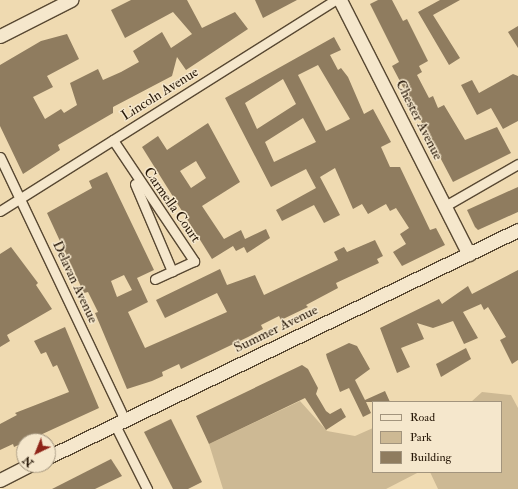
<!DOCTYPE html>
<html>
<head>
<meta charset="utf-8">
<style>
  body { margin:0 }
  #map { position:relative; width:518px; height:489px; overflow:hidden; background:#efdab1; font-family:"IM FELL Double Pica",serif }
  div>[style] { position:absolute }
  [style*='--x'] { left:calc(var(--x)*1px); top:calc(var(--y)*1px); width:calc(var(--w)*1px); rotate:calc(var(--a)*1deg) }
  .green>* { inset:0; background:#cdb994 }
  .building>* { inset:0; background:#8f7c5f }
  .roads { filter:drop-shadow(1px 0 #584832) drop-shadow(-1px 0 #584832) drop-shadow(0 1px #584832) drop-shadow(0 -1px #584832) }
  .street>* { height:9px; margin:-4.5px; padding:0 4.5px; transform-origin:4.5px; border-radius:4.5px; background:#f5e7cc }
  .secondary>* { height:13px; margin:-6.5px; padding:0 6.5px; transform-origin:6.5px; border-radius:6.5px; background:#f5e7cc }
  span { translate:-50% -50%; white-space:nowrap; text-align:center; line-height:1.15; -webkit-text-stroke:3px #f5e7cc; paint-order:stroke }
  .street-label { font-size:14px; color:#261707 }
  .legend { position:absolute; left:372px; top:401px; width:130px; height:72px; box-sizing:border-box; background:#f5e7cc; border:1px solid #a2947d; margin:0; padding:5px 7px; list-style:none; font-size:12px; color:#261707 }
  .legend li { display:flex; align-items:center; gap:8px; height:20px }
  .legend b { width:20px; border:1px solid #a2947d }
  .north { position:absolute; left:16px; top:433px; width:40px; height:40px; box-sizing:border-box; background:#f5e7cc; border:1px solid #a2947d; border-radius:50%; rotate:223deg; font-size:11px; font-weight:700; line-height:16px; text-align:center; color:#261707 }
  .north::after { content:''; display:block; margin:auto; width:14px; height:18px; background:#8f2418; clip-path:polygon(50% 0,100% 100%,50% 72%,0 100%) }
</style>
</head>
<body>
<div id="map">
  <div class="green">
    <div style="clip-path:polygon(482px 392px,511px 395px,518px 408px,518px 489px,438px 489px,430px 472px,501px 472px,501px 402px,471px 402px)"></div>
    <div style="clip-path:polygon(300px 401px,327px 431px,355px 436px,373px 428px,373px 472px,419px 472px,386px 489px,223px 489px,209px 444px)"></div>
  </div>
  <div class="building">
    <div style="clip-path:polygon(131px 0,187px 0,202px 28px,235px 12px,248px 29px,186px 70px,177px 57px,172px 76px,113px 107px,113px 113px,58px 145px,60px 150px,23px 174px,0 126px,0 65px,41px 41px,67px 34px,79px 59px,47px 76px,53px 87px,33px 97px,45px 119px,61px 109px,64px 113px,77px 105px,70px 83px,98px 69px,103px 80px,121px 72px,139px 62px,133px 51px,162px 32px,171px 48px,192px 34px,173px 12px,125px 38px,111px 10px)"></div>
    <div style="clip-path:polygon(255px 0,297px 0,263px 18px)"></div>
    <div style="clip-path:polygon(378px 0,392px 0,403px 21px,407px 19px,428px 61px,419px 66px,422px 72px,417px 75px,429px 98px,433px 96px,438px 108px,444px 105px,465px 140px,497px 127px,511px 153px,453px 182px,392px 66px,399px 62px,370px 4px)"></div>
    <div style="clip-path:polygon(440px 0,460px 0,433px 15px,460px 58px,449px 65px,418px 12px)"></div>
    <div style="clip-path:polygon(518px 26px,518px 48px,508px 32px)"></div>
    <div style="clip-path:polygon(evenodd,334px 37px,341px 50px,330px 55px,338px 70px,341px 68px,348px 77px,364px 114px,373px 109px,391px 142px,381px 147px,390px 167px,400px 167px,430px 230px,436px 228px,445px 245px,402px 266px,393px 252px,406px 244px,400px 234px,409px 228px,396px 208px,390px 211px,386px 204px,368px 214px,362px 204px,353px 209px,335px 168px,320px 177px,340px 215px,324px 223px,314px 205px,282px 221px,276px 210px,316px 188px,306px 169px,271px 187px,225px 98px,334px 37px,318px 65px,350px 119px,326px 131px,298px 75px,318px 65px,334px 37px,283px 79px,296px 104px,257px 129px,245px 103px,283px 79px,334px 37px,303px 118px,316px 142px,274px 162px,265px 142px,303px 118px)"></div>
    <div style="clip-path:polygon(513px 74px,518px 76px,518px 121px,503px 129px,491px 108px,477px 115px,461px 85px,472px 80px,479px 93px)"></div>
    <div style="clip-path:polygon(evenodd,208px 123px,240px 182px,202px 206px,224px 239px,241px 230px,245px 239px,266px 229px,270px 238px,247px 253px,244px 247px,236px 251px,233px 246px,212px 259px,142px 147px,158px 136px,167px 150px,208px 123px,196px 161px,206px 178px,191px 188px,180px 171px,196px 161px)"></div>
    <div style="clip-path:polygon(evenodd,107px 172px,154px 270px,137px 278px,148px 302px,128px 312px,145px 348px,227px 312px,217px 293px,165px 318px,156px 300px,220px 269px,227px 285px,255px 275px,264px 295px,338px 260px,334px 252px,344px 247px,347px 252px,375px 240px,383px 256px,377px 259px,379px 263px,336px 283px,338px 288px,306px 305px,308px 307px,281px 320px,279px 316px,261px 325px,263px 329px,248px 337px,181px 369px,179px 364px,162px 372px,163px 376px,152px 381px,127px 389px,95px 313px,98px 312px,88px 292px,84px 293px,47px 213px,92px 188px,89px 181px,107px 172px,124px 275px,132px 290px,117px 297px,111px 281px,124px 275px)"></div>
    <div style="clip-path:polygon(518px 187px,518px 212px,478px 230px,475px 227px,467px 210px)"></div>
    <div style="clip-path:polygon(11px 247px,38px 283px,36px 285px,52px 309px,7px 335px,10px 341px,0 347px,0 254px)"></div>
    <div style="clip-path:polygon(518px 270px,518px 360px,512px 364px,500px 340px,506px 337px,488px 307px,484px 310px,481px 304px,463px 312px,478px 338px,464px 344px,453px 321px,433px 328px,417px 323px,424px 339px,401px 348px,410px 367px,397px 373px,380px 328px,439px 299px,442px 304px,468px 286px,472px 294px)"></div>
    <div style="clip-path:polygon(65px 327px,99px 408px,14px 447px,13px 444px,0 450px,0 424px,17px 415px,15px 413px,69px 392px,57px 365px,53px 367px,46px 352px,41px 354px,34px 341px)"></div>
    <div style="clip-path:polygon(349px 343px,357px 346px,370px 369px,355px 380px,365px 400px,385px 391px,390px 402px,366px 402px,371px 413px,363px 417px,349px 388px,340px 392px,327px 358px,326px 354px)"></div>
    <div style="clip-path:polygon(466px 348px,471px 359px,441px 377px,436px 364px)"></div>
    <div style="clip-path:polygon(302px 365px,308px 369px,318px 388px,316px 394px,326px 411px,330px 414px,341px 408px,346px 417px,326px 430px,305px 398px,209px 444px,196px 416px)"></div>
    <div style="clip-path:polygon(171px 419px,202px 482px,188px 489px,173px 489px,144px 432px)"></div>
    <div style="clip-path:polygon(111px 459px,122px 476px,95px 489px,52px 489px)"></div>
  </div>
  <div class="roads">
    <div class="street">
      <div style="--x:113;--y:140;--w:146;--a:56.2"></div>
      <div style="--x:194;--y:261;--w:43;--a:155.2"></div>
      <div style="--x:0;--y:157;--w:291;--a:64.6"></div>
      <div style="--x:135;--y:184;--w:95;--a:67"></div>
      <div style="--x:445;--y:206;--w:84;--a:-29.9"></div>
      <div style="--x:0;--y:211;--w:396;--a:-32.2"></div>
      <div style="--x:115;--y:425;--w:72;--a:63.4"></div>
    </div>
    <div class="secondary">
      <div style="--x:340;--y:0;--w:285;--a:63.1"></div>
      <div style="--x:0;--y:36;--w:80;--a:-26.9"></div>
      <div style="--x:48;--y:457;--w:522;--a:-25.78"></div>
      <div style="--x:0;--y:480;--w:34;--a:-27"></div>
    </div>
  </div>
  <div class="street-label">
    <span style="left:160px;top:94px;rotate:-32deg">Lincoln Avenue</span>
    <span style="left:419px;top:120px;rotate:63deg">Chester Avenue</span>
    <span style="left:172px;top:205px;rotate:55deg">Carmella Court</span>
    <span style="left:75px;top:282px;rotate:65deg">Delavan Avenue</span>
    <span style="left:276px;top:329px;rotate:-26deg">Summer Avenue</span>
  </div>
  <ul class="legend">
  <li><b style="height:5px;background:#f5e7cc"></b>Road</li>
  <li><b style="height:11px;background:#cdb994"></b>Park</li>
  <li><b style="height:11px;background:#8f7c5f"></b>Building</li>
  </ul>
  <div class="north">N</div>
</div>
</body>
</html>
